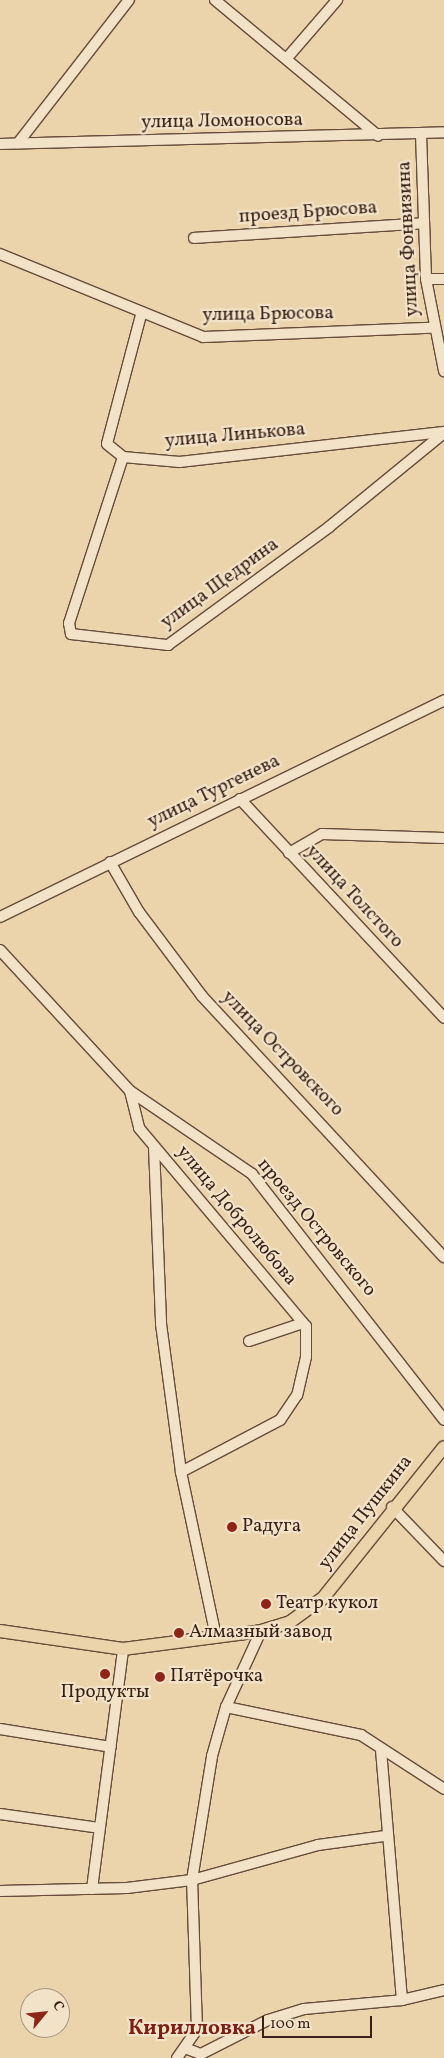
<!DOCTYPE html>
<html>
<head>
<meta charset="utf-8">
<style>
  body { margin:0 }
  #map { position:relative; width:444px; height:2058px; overflow:hidden; background:#ebd3ab; font-family:Vollkorn,serif }
  div>[style] { position:absolute }
  [style*='--x'] { left:calc(var(--x)*1px); top:calc(var(--y)*1px); width:calc(var(--w)*1px); rotate:calc(var(--a)*1deg) }
  .roads { filter:drop-shadow(1px 0 #664c3b) drop-shadow(-1px 0 #664c3b) drop-shadow(0 1px #664c3b) drop-shadow(0 -1px #664c3b) }
  .minor>* { height:10px; margin:-5px; padding:0 5px; transform-origin:5px; border-radius:5px; background:#f2e2c8 }
  .major>* { height:12px; margin:-6px; padding:0 6px; transform-origin:6px; border-radius:6px; background:#ebd3ab }
  .dots>* { width:14px; height:14px; translate:-50% -50%; box-sizing:border-box; border:2px solid #f2e2c8; border-radius:50% }
  span { translate:-50% -50%; white-space:nowrap; text-align:center; line-height:1.15; -webkit-text-stroke:4.5px #f2e2c8; paint-order:stroke }
  .street-label { font-size:19px; color:#391f16 }
  .poi-label { font-size:19px; color:#391f16 }
  .left { translate:0 -50%; text-align:left }
  .quarter-label { font-size:21px; color:#7a1f14; font-weight:700 }
  .north { position:absolute; left:20px; top:1988px; width:50px; height:50px; box-sizing:border-box; background:#f2e2c8; border:1px solid #a89481; border-radius:50%; rotate:62deg; font-size:14px; font-weight:700; line-height:20px; text-align:center; color:#391f16 }
  .north::after { content:''; display:block; margin:auto; width:18px; height:22px; background:#8f2418; clip-path:polygon(50% 0,100% 100%,50% 72%,0 100%) }
  .scale { position:absolute; left:262px; top:2016px; width:110px; height:22px; box-sizing:border-box; border:2px solid #391f16; border-top:0; padding-left:6px; font-size:15px; line-height:18px; white-space:nowrap; color:#391f16; -webkit-text-stroke:4px #f2e2c8; paint-order:stroke }
</style>
</head>
<body>
<div id="map">
  <div class="roads">
    <div class="minor">
      <div style="--x:215;--y:0;--w:212;--a:39.8"></div>
      <div style="--x:287;--y:58;--w:77;--a:-49.2"></div>
      <div style="--x:421;--y:134;--w:145;--a:88"></div>
      <div style="--x:426;--y:279;--w:94;--a:78.9"></div>
      <div style="--x:18;--y:143;--w:181;--a:-52.2"></div>
      <div style="--x:0;--y:144;--w:444;--a:-1.5"></div>
      <div style="--x:194;--y:238;--w:229;--a:-3.7"></div>
      <div style="--x:0;--y:254;--w:219;--a:22.2"></div>
      <div style="--x:203;--y:337;--w:229;--a:-2.3"></div>
      <div style="--x:426;--y:279;--w:18;--a:0"></div>
      <div style="--x:141;--y:315;--w:133;--a:104.8"></div>
      <div style="--x:107;--y:444;--w:21;--a:39"></div>
      <div style="--x:123;--y:457;--w:57;--a:5"></div>
      <div style="--x:180;--y:462;--w:266;--a:-6.5"></div>
      <div style="--x:123;--y:457;--w:175;--a:108"></div>
      <div style="--x:69;--y:623;--w:11;--a:80"></div>
      <div style="--x:71;--y:634;--w:98;--a:6.5"></div>
      <div style="--x:168;--y:645;--w:200;--a:-36.2"></div>
      <div style="--x:329;--y:527;--w:149;--a:-39.3"></div>
      <div style="--x:240;--y:799;--w:299;--a:47"></div>
      <div style="--x:289;--y:853;--w:38;--a:-30"></div>
      <div style="--x:322;--y:834;--w:122;--a:1.9"></div>
      <div style="--x:110;--y:862;--w:58;--a:59.9"></div>
      <div style="--x:139;--y:912;--w:105;--a:53.1"></div>
      <div style="--x:202;--y:996;--w:356;--a:47.2"></div>
      <div style="--x:0;--y:917;--w:494;--a:-26"></div>
      <div style="--x:0;--y:950;--w:192;--a:47.3"></div>
      <div style="--x:130;--y:1091;--w:38;--a:76"></div>
      <div style="--x:139;--y:1128;--w:259;--a:49.9"></div>
      <div style="--x:306;--y:1326;--w:31;--a:90"></div>
      <div style="--x:306;--y:1357;--w:39;--a:103"></div>
      <div style="--x:297;--y:1395;--w:30;--a:124"></div>
      <div style="--x:280;--y:1420;--w:112;--a:152.3"></div>
      <div style="--x:130;--y:1091;--w:148;--a:34.2"></div>
      <div style="--x:252;--y:1174;--w:312;--a:52"></div>
      <div style="--x:154;--y:1147;--w:177;--a:87.7"></div>
      <div style="--x:161;--y:1324;--w:149;--a:82.3"></div>
      <div style="--x:181;--y:1472;--w:169;--a:78"></div>
      <div style="--x:249;--y:1341;--w:57;--a:-18.4"></div>
      <div style="--x:392;--y:1507;--w:75;--a:46.1"></div>
      <div style="--x:226;--y:1707;--w:138;--a:11.7"></div>
      <div style="--x:361;--y:1735;--w:99;--a:33"></div>
      <div style="--x:0;--y:1729;--w:112;--a:9.2"></div>
      <div style="--x:0;--y:1814;--w:100;--a:8"></div>
      <div style="--x:92;--y:1889;--w:242;--a:-82.6"></div>
      <div style="--x:0;--y:1891;--w:127;--a:-1.4"></div>
      <div style="--x:127;--y:1888;--w:65;--a:-7"></div>
      <div style="--x:192;--y:1880;--w:131;--a:-15.5"></div>
      <div style="--x:318;--y:1845;--w:68;--a:-7.7"></div>
      <div style="--x:402;--y:2000;--w:43;--a:-13.4"></div>
      <div style="--x:185;--y:2048;--w:17;--a:21"></div>
      <div style="--x:201;--y:2054;--w:75;--a:-26.9"></div>
      <div style="--x:268;--y:2020;--w:38;--a:-17"></div>
      <div style="--x:304;--y:2009;--w:98;--a:-5.2"></div>
      <div style="--x:402;--y:2000;--w:252;--a:-94.8"></div>
      <div style="--x:177;--y:2058;--w:35;--a:-55"></div>
      <div style="--x:197;--y:2029;--w:149;--a:-91.9"></div>
      <div style="--x:192;--y:1880;--w:126;--a:-80.8"></div>
      <div style="--x:212;--y:1756;--w:51;--a:-74.1"></div>
      <div style="--x:226;--y:1707;--w:84;--a:-65.3"></div>
    </div>
    <div class="major">
      <div style="--x:0;--y:1631;--w:124;--a:8.3"></div>
      <div style="--x:123;--y:1649;--w:139;--a:-7.4"></div>
      <div style="--x:261;--y:1631;--w:30;--a:-17"></div>
      <div style="--x:290;--y:1622;--w:41;--a:-36"></div>
      <div style="--x:323;--y:1598;--w:193;--a:-51.3"></div>
    </div>
  </div>
  <div class="dots">
    <div style="left:232px;top:1527px;background:#8f2418"></div>
    <div style="left:266px;top:1604px;background:#8f2418"></div>
    <div style="left:179px;top:1633px;background:#8f2418"></div>
    <div style="left:105px;top:1674px;background:#8f2418"></div>
    <div style="left:160px;top:1677px;background:#8f2418"></div>
  </div>
  <div class="street-label">
    <span style="left:222px;top:122px;rotate:-1deg">улица Ломоносова</span>
    <span style="left:308px;top:213px;rotate:-4deg">проезд Брюсова</span>
    <span style="left:409px;top:239px;rotate:-93deg">улица Фонвизина</span>
    <span style="left:268px;top:315px;rotate:-1deg">улица Брюсова</span>
    <span style="left:235px;top:436px;rotate:-5deg">улица Линькова</span>
    <span style="left:220px;top:584px;rotate:-36deg">улица Щедрина</span>
    <span style="left:214px;top:792px;rotate:-26deg">улица Тургенева</span>
    <span style="left:354px;top:897px;rotate:47deg">улица Толстого</span>
    <span style="left:282px;top:1054px;rotate:46deg">улица Островского</span>
    <span style="left:236px;top:1216px;rotate:50deg">улица Добролюбова</span>
    <span style="left:316px;top:1228px;rotate:50deg">проезд Островского</span>
    <span style="left:366px;top:1513px;rotate:-52deg">улица Пушкина</span>
  </div>
  <div class="poi-label">
    <span class="left" style="left:242px;top:1527px">Радуга</span>
    <span class="left" style="left:276px;top:1604px">Театр кукол</span>
    <span class="left" style="left:189px;top:1633px">Алмазный завод</span>
    <span class="left" style="left:170px;top:1677px">Пятёрочка</span>
    <span style="left:105px;top:1693px">Продукты</span>
  </div>
  <div class="quarter-label">
    <span style="left:192px;top:2029px">Кирилловка</span>
  </div>
  <div class="north">С</div>
  <div class="scale">100 m</div>
</div>
</body>
</html>
